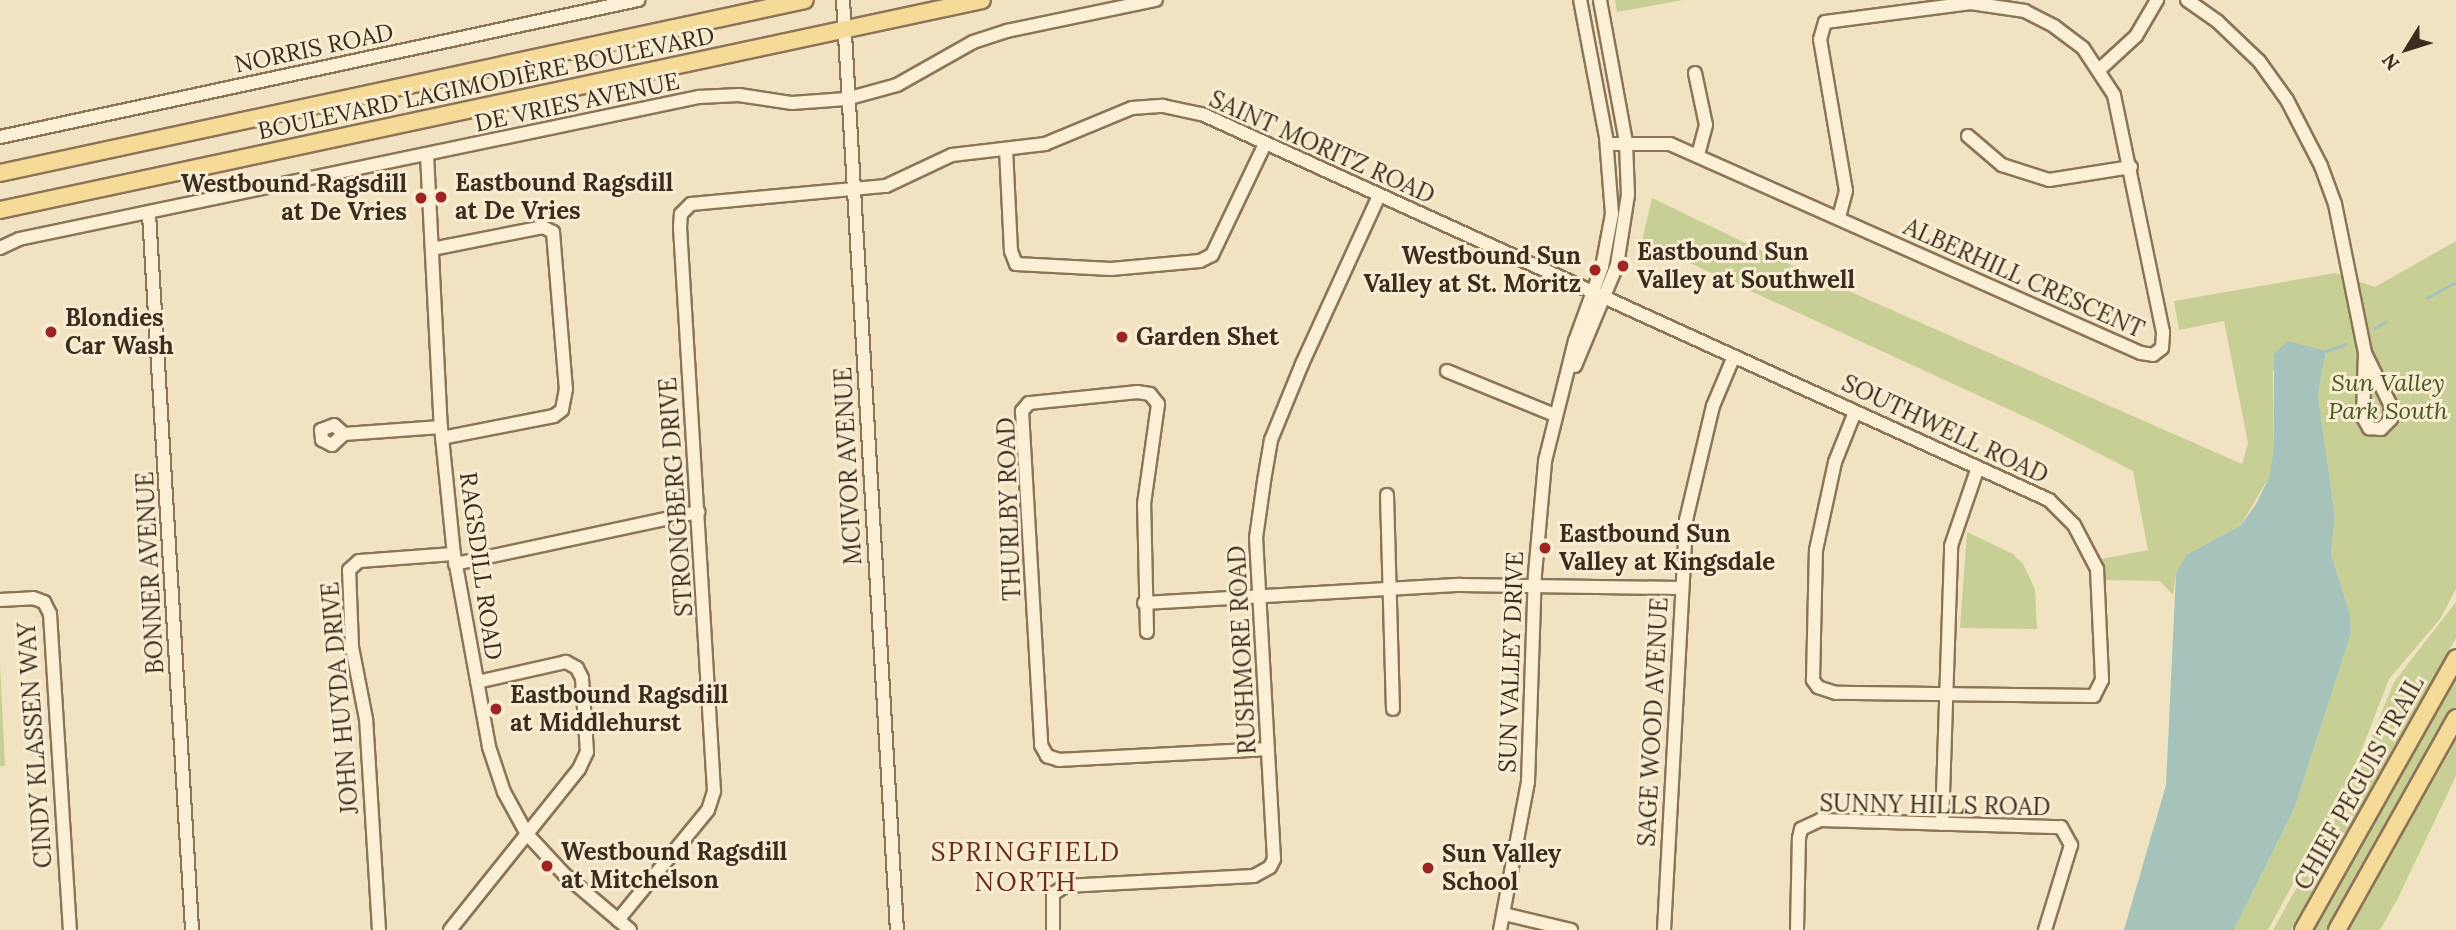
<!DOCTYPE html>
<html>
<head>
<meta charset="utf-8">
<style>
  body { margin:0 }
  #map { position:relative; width:2456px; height:930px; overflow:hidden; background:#f1e3c2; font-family:Lora,serif }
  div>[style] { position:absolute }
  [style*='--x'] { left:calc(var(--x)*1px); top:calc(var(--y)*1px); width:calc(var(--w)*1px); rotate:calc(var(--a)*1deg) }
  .green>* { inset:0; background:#c8cf95 }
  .water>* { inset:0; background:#a5c3ba }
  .stream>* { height:2.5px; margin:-1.25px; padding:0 1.25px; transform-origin:1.25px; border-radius:1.25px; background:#a5c3ba }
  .roads { filter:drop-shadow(2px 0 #8c7458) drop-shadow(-2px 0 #8c7458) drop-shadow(0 2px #8c7458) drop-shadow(0 -2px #8c7458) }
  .minor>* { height:12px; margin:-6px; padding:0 6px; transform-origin:6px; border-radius:6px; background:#fbf0d6 }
  .major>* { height:16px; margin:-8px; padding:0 8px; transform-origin:8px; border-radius:8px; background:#f6da98 }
  .dots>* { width:19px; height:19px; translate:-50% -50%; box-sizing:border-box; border:4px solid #f8edd2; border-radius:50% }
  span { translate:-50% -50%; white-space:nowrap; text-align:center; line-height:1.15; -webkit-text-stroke:6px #f8edd2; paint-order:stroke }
  .street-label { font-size:24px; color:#3b2c1d }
  .poi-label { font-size:24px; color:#3b2c1d; font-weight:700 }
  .left { translate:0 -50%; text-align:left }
  .right { translate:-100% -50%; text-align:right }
  .park-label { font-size:24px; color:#4a5822; font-style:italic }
  .neighbourhood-label { font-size:26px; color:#6a2b1a; letter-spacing:2px }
  .north { position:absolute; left:2372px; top:14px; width:70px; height:70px; -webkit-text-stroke:5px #f8edd2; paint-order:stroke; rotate:232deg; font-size:19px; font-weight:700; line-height:28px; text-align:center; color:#3b2c1d }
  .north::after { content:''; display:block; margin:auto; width:24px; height:32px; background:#3b2c1d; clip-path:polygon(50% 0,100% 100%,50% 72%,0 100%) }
</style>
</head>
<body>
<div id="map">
  <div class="green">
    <div style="clip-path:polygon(1615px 0,1683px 0,1617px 12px)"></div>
    <div style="clip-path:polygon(1652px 198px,1812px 275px,2242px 464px,2248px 443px,2224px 321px,2179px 330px,2174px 301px,2335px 273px,2375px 287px,2456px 241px,2456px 589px,2440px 619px,2389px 679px,2352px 775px,2268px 930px,2234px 930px,2295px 807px,2351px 633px,2350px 614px,2331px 554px,2335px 516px,2318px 395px,2326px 351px,2273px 371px,2274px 447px,2269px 477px,2241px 525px,2186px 555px,2176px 573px,2173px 595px,2160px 581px,2106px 580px,2101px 559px,2148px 550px,2133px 471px,2047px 427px,1681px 259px,1641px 245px)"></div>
    <div style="clip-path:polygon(1967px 532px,2013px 554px,2023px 564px,2035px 589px,2037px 629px,1960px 628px)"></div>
    <div style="clip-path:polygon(2456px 602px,2456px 638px,2291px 930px,2273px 930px,2347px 797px,2394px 682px)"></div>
    <div style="clip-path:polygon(0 664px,5px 766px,0 766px)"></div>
    <div style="clip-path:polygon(2456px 669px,2456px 707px,2330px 930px,2309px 930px)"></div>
    <div style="clip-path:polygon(2456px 740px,2456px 776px,2398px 898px,2380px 930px,2349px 930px)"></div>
  </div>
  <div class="water">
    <div style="clip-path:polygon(2288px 341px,2326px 351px,2318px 395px,2335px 516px,2331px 554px,2350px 614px,2351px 633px,2295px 807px,2234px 930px,2124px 930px,2166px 785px,2176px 573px,2186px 555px,2241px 525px,2256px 504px,2269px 477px,2274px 447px,2274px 354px)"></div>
  </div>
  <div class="stream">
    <div style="--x:2427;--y:298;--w:33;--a:-29"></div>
    <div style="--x:2375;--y:328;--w:12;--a:-31"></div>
    <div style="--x:2326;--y:351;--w:21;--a:-19"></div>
  </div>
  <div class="roads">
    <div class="minor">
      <div style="--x:843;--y:0;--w:932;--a:86.68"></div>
      <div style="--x:2187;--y:0;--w:38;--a:35"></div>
      <div style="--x:2218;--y:22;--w:57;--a:43.6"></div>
      <div style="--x:2259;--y:61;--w:48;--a:54.3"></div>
      <div style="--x:2287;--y:100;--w:74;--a:62.7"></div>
      <div style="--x:2321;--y:166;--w:40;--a:69.8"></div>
      <div style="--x:2335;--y:204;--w:152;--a:78.6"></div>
      <div style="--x:2365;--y:353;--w:64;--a:91.8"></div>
      <div style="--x:2363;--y:417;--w:13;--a:61"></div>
      <div style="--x:2369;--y:428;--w:12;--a:5"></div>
      <div style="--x:2381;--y:429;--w:14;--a:-45"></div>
      <div style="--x:2391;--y:419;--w:15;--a:-94"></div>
      <div style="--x:2390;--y:404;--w:57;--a:-116.1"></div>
      <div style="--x:2100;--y:69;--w:49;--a:-42.5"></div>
      <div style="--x:2136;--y:36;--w:42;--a:-59.7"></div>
      <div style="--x:1695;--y:73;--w:53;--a:78.1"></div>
      <div style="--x:1706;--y:125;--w:31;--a:105"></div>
      <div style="--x:1968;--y:136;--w:45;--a:40.5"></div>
      <div style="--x:2002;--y:165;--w:49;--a:17.7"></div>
      <div style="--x:2049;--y:180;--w:83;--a:-9"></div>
      <div style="--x:0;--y:137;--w:653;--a:-12.12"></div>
      <div style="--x:1607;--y:144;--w:63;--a:0"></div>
      <div style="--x:1670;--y:144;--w:515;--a:23.93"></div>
      <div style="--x:2141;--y:353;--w:12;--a:9"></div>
      <div style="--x:2153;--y:355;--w:11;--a:-38"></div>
      <div style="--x:2162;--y:348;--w:16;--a:-86"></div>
      <div style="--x:2163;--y:332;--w:242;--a:-101.7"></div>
      <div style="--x:2114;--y:95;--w:56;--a:-123.4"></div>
      <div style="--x:2083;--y:48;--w:36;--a:-143"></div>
      <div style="--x:2054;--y:26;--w:33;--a:-153"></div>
      <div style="--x:2025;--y:11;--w:55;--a:-171.6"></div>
      <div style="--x:1971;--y:3;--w:147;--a:172.6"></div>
      <div style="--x:1825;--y:22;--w:18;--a:106"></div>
      <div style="--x:1820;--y:39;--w:154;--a:80.3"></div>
      <div style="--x:1846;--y:191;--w:28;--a:105"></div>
      <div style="--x:1006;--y:149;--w:102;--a:87.2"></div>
      <div style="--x:1011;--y:251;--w:14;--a:69"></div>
      <div style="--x:1016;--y:264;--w:95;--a:3"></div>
      <div style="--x:1111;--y:269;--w:89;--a:-5.1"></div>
      <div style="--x:1200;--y:261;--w:13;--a:-27"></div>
      <div style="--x:1212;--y:255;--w:123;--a:-64.5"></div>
      <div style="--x:427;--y:155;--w:272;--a:87.1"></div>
      <div style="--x:441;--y:427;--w:128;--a:84.2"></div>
      <div style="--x:454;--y:554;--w:196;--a:79.7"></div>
      <div style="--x:489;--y:747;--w:47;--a:71.6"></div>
      <div style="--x:504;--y:792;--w:48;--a:61.3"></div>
      <div style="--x:527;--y:834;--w:56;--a:47.2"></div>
      <div style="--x:565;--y:875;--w:85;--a:40.2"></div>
      <div style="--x:149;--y:214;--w:717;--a:86.56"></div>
      <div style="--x:0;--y:248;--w:21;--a:-25"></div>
      <div style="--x:19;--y:239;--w:695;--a:-11.8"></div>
      <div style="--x:699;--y:97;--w:40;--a:-2.9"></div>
      <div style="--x:739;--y:95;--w:54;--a:8.6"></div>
      <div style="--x:792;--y:103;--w:54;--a:-4.2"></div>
      <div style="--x:846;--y:99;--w:53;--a:-15.4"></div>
      <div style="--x:897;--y:85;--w:87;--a:-29.5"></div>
      <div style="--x:973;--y:42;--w:36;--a:-18"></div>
      <div style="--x:1007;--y:31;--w:152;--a:-11.8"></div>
      <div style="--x:432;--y:249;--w:113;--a:-11.2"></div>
      <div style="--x:543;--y:227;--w:11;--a:27"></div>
      <div style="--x:553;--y:232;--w:158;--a:85.3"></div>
      <div style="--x:566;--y:389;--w:21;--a:101"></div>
      <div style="--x:562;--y:410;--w:10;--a:143"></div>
      <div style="--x:554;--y:416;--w:114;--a:168.9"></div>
      <div style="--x:1575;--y:366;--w:109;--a:-67.4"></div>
      <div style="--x:1617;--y:265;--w:71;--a:-81.1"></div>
      <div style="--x:1628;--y:195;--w:53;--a:-92.2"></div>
      <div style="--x:1626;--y:142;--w:144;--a:-100.4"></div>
      <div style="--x:1447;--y:371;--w:117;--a:22.2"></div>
      <div style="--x:344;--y:434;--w:13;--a:-138"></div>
      <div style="--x:334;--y:425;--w:14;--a:159"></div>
      <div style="--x:321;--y:430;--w:10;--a:84"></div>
      <div style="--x:322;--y:440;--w:11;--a:27"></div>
      <div style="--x:332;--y:445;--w:16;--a:-43"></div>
      <div style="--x:344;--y:434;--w:97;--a:-4.1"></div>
      <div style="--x:1387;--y:495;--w:214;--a:88.4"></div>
      <div style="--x:455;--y:564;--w:249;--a:-12.1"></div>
      <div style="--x:0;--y:600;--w:33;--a:-3"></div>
      <div style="--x:33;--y:598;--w:12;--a:20"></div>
      <div style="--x:44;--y:602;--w:13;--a:63"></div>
      <div style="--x:50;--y:614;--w:317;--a:86.4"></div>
      <div style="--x:1144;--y:603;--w:317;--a:-3.3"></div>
      <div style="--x:1460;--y:585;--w:221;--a:0.8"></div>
      <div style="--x:1147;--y:632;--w:128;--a:-91.3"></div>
      <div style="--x:1144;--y:504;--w:101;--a:-82"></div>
      <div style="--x:1158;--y:404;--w:13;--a:-129"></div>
      <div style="--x:1150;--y:394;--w:12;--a:-171"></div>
      <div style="--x:1138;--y:392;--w:110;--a:174.2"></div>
      <div style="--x:1029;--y:403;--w:11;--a:131"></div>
      <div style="--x:1022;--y:411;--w:335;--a:86.7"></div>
      <div style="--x:1041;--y:745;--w:13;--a:61"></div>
      <div style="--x:1047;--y:756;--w:13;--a:18"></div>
      <div style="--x:1059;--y:760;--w:209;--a:-3"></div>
      <div style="--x:1942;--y:824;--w:278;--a:-88.1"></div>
      <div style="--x:1951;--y:546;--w:83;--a:-71.1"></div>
      <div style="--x:1504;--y:914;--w:69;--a:13.4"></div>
      <div style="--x:618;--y:920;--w:142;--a:-50.7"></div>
      <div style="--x:708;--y:810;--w:20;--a:-72"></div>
      <div style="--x:714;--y:791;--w:565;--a:-93.45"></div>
      <div style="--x:680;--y:227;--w:13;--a:-86"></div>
      <div style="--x:681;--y:214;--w:14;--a:-45"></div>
      <div style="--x:691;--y:204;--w:196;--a:-5.3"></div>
      <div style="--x:886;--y:186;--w:73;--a:-25.2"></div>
      <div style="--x:952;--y:155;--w:94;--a:-6.7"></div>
      <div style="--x:1045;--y:144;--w:94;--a:-22.5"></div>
      <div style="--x:1132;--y:108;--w:31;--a:-4"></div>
      <div style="--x:1163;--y:106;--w:40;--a:12"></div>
      <div style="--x:1202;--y:114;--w:931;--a:24.5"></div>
      <div style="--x:2049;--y:500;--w:35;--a:45"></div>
      <div style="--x:2074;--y:525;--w:50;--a:62.4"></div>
      <div style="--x:2097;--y:569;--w:111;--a:87.4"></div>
      <div style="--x:2102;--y:680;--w:18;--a:117"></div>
      <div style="--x:2094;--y:696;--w:258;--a:-179.3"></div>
      <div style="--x:1836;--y:693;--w:19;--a:-162"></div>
      <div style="--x:1818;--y:687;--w:9;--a:-126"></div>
      <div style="--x:1813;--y:680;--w:130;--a:-88.7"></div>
      <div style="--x:1816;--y:550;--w:90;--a:-77.8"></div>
      <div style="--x:1835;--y:462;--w:54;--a:-68.2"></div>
      <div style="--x:379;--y:930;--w:211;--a:-93.5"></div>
      <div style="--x:366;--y:719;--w:73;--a:-101"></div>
      <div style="--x:352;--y:647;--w:77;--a:-92.2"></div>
      <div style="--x:349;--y:570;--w:13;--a:-42"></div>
      <div style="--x:359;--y:561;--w:95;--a:-4.2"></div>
      <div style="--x:450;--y:930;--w:206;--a:-51.3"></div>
      <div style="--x:579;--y:769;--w:19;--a:-65"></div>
      <div style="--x:587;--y:752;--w:74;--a:-93.9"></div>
      <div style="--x:582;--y:678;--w:11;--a:-117"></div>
      <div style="--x:577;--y:668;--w:13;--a:-151"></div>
      <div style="--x:566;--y:662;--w:91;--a:167.3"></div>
      <div style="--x:1053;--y:930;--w:36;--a:-90"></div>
      <div style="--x:1053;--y:894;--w:14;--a:-34"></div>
      <div style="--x:1065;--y:886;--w:189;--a:-3"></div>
      <div style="--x:1254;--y:876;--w:18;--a:-29"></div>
      <div style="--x:1270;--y:867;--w:9;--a:-63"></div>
      <div style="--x:1274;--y:859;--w:322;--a:-93.2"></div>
      <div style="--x:1256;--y:538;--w:58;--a:-82"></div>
      <div style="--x:1264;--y:481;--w:42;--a:-80.3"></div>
      <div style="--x:1271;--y:440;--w:82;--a:-67.8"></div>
      <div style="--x:1302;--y:364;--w:185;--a:-65.4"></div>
      <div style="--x:1500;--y:930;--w:151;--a:-79.3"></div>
      <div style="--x:1528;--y:782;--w:208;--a:-88.1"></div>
      <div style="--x:1535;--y:574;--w:113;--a:-84.9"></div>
      <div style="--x:1545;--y:461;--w:124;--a:-76"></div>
      <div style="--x:1575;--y:341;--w:79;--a:-70"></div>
      <div style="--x:1602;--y:267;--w:54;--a:-79.3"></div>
      <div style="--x:1612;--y:214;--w:77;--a:-94.5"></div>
      <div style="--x:1606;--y:137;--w:139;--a:-100.7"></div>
      <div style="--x:1664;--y:930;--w:411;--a:-86.9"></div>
      <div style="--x:1686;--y:520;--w:117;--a:-76.7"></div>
      <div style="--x:1713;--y:406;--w:54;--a:-67.2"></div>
      <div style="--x:1797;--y:930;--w:92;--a:-88.8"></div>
      <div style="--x:1799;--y:838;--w:9;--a:-77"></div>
      <div style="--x:1801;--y:829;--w:21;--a:-25"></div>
      <div style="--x:1820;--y:820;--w:241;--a:1.7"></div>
      <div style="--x:2061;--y:827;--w:21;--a:61"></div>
      <div style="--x:2071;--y:845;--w:89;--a:107"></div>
    </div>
    <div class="major">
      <div style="--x:0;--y:173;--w:823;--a:-12.13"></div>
      <div style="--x:0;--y:210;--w:1004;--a:-12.07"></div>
      <div style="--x:2303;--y:930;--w:312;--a:-60.6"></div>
      <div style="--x:2337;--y:930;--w:243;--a:-60.7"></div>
    </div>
  </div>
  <div class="dots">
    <div style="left:441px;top:197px;background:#9e2524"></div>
    <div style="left:421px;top:198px;background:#9e2524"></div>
    <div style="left:1623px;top:266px;background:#9e2524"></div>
    <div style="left:1595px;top:270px;background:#9e2524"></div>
    <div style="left:51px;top:332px;background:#9e2524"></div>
    <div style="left:1122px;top:337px;background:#9e2524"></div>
    <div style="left:1545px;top:548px;background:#9e2524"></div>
    <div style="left:496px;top:709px;background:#9e2524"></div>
    <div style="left:547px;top:866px;background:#9e2524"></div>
    <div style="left:1428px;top:868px;background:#9e2524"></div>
  </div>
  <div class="street-label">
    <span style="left:314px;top:48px;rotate:-12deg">NORRIS ROAD</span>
    <span style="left:486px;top:83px;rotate:-12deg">BOULEVARD LAGIMODIÈRE BOULEVARD</span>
    <span style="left:577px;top:102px;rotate:-12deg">DE VRIES AVENUE</span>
    <span style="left:1322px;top:147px;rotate:24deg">SAINT MORITZ ROAD</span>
    <span style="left:2024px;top:278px;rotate:24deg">ALBERHILL CRESCENT</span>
    <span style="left:1945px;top:429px;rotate:25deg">SOUTHWELL ROAD</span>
    <span style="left:848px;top:466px;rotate:-93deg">MCIVOR AVENUE</span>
    <span style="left:676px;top:497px;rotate:-94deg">STRONGBERG DRIVE</span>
    <span style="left:1009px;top:509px;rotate:-92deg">THURLBY ROAD</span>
    <span style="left:481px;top:566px;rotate:82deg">RAGSDILL ROAD</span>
    <span style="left:150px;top:573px;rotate:-93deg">BONNER AVENUE</span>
    <span style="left:1242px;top:650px;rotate:-93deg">RUSHMORE ROAD</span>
    <span style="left:1511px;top:662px;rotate:-88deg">SUN VALLEY DRIVE</span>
    <span style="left:340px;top:698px;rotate:-95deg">JOHN HUYDA DRIVE</span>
    <span style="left:1653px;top:722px;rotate:-87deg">SAGE WOOD AVENUE</span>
    <span style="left:35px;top:745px;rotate:-94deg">CINDY KLASSEN WAY</span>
    <span style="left:2359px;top:783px;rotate:-61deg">CHIEF PEGUIS TRAIL</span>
    <span style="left:1935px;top:805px;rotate:1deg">SUNNY HILLS ROAD</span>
  </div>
  <div class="poi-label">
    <span class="left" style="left:455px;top:197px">Eastbound Ragsdill<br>at De Vries</span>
    <span class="right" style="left:407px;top:198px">Westbound Ragsdill<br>at De Vries</span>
    <span class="left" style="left:1637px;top:266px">Eastbound Sun<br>Valley at Southwell</span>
    <span class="right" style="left:1581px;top:270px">Westbound Sun<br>Valley at St. Moritz</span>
    <span class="left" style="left:65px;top:332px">Blondies<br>Car Wash</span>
    <span class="left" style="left:1136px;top:337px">Garden Shet</span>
    <span class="left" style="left:1559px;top:548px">Eastbound Sun<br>Valley at Kingsdale</span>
    <span class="left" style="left:510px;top:709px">Eastbound Ragsdill<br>at Middlehurst</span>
    <span class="left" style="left:561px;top:866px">Westbound Ragsdill<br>at Mitchelson</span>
    <span class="left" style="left:1442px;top:868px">Sun Valley<br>School</span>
  </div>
  <div class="park-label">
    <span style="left:2388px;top:397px">Sun Valley<br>Park South</span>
  </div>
  <div class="neighbourhood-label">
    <span style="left:1026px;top:867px">SPRINGFIELD<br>NORTH</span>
  </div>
  <div class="north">N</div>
</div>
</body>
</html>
